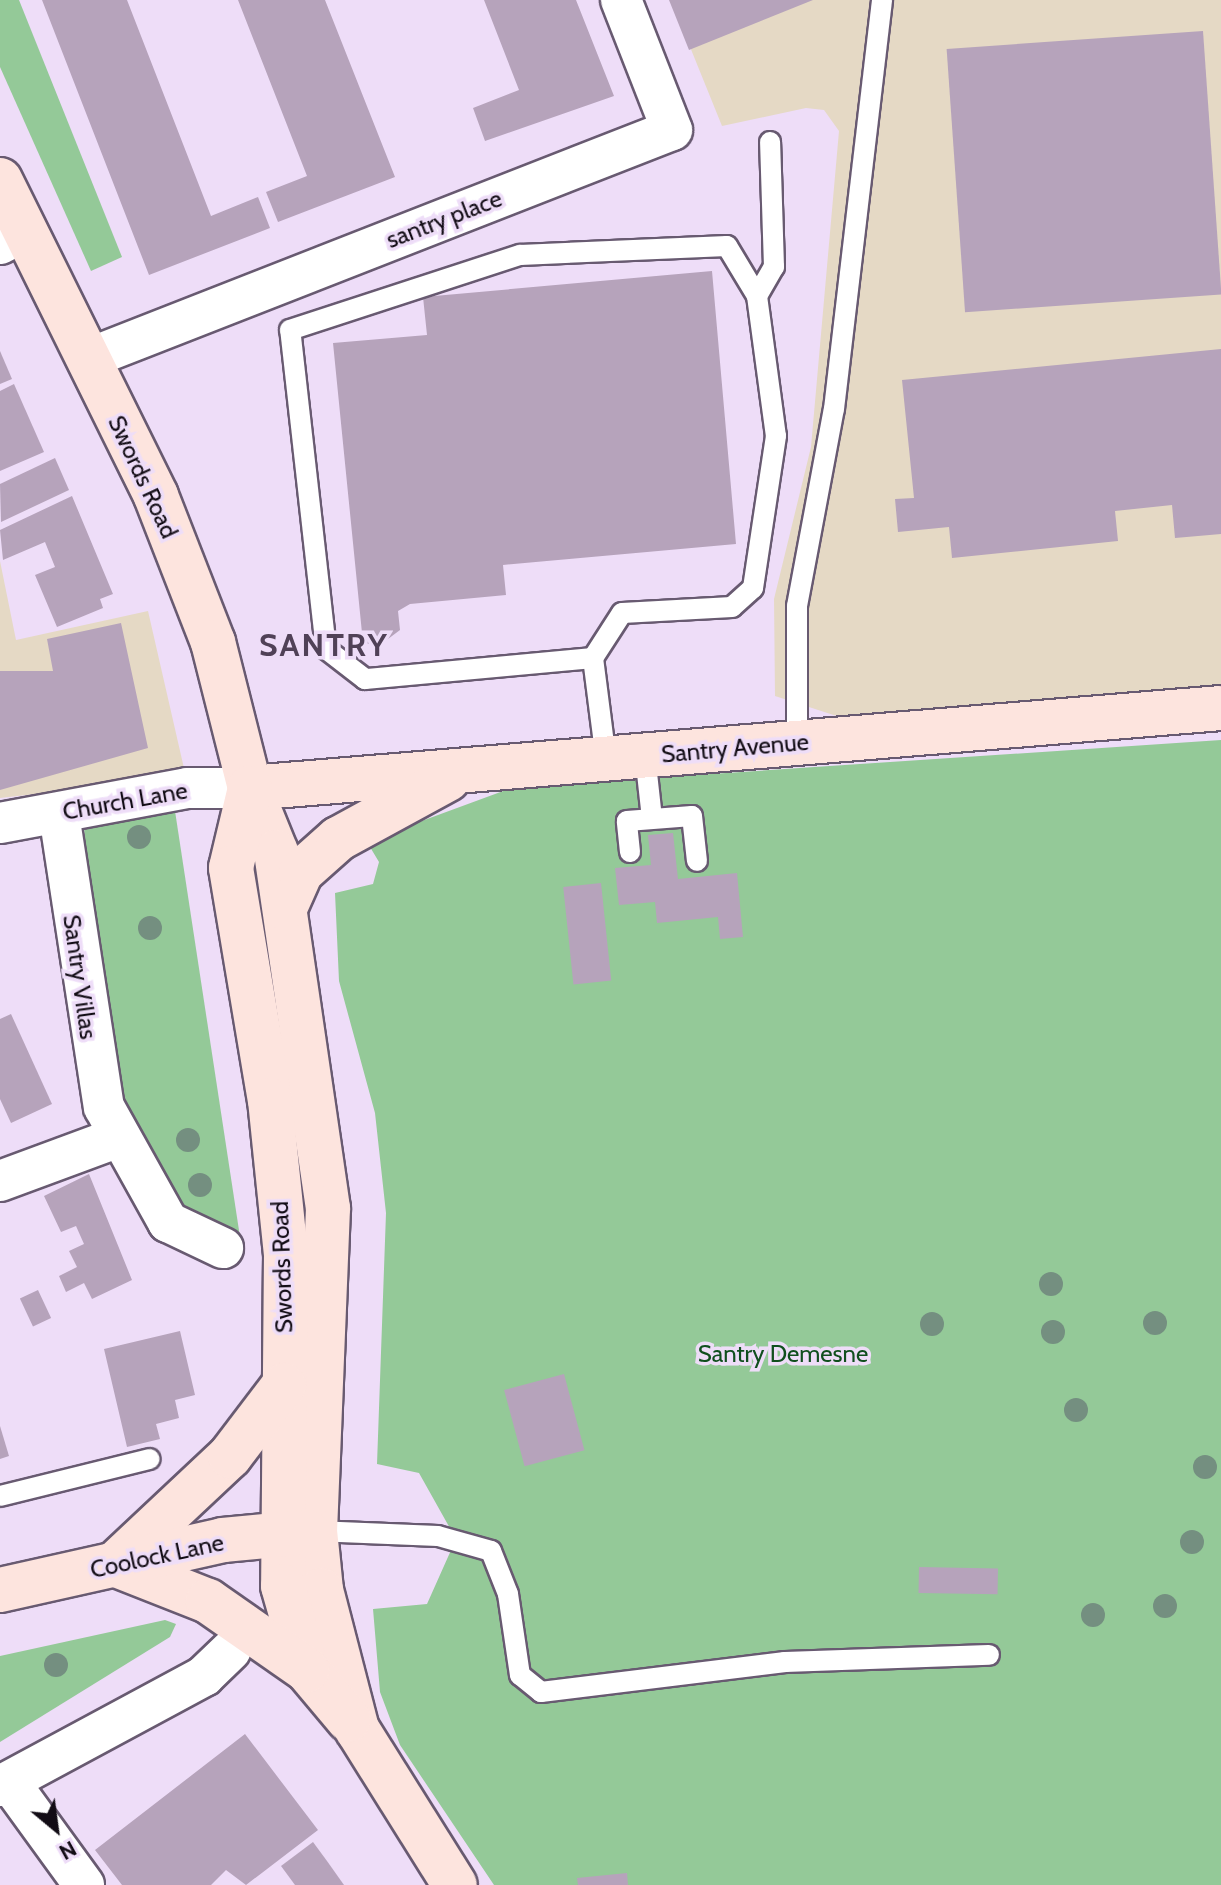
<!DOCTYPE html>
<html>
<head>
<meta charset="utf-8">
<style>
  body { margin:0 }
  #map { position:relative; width:1221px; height:1885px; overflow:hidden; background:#eeddf8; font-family:Cabin,sans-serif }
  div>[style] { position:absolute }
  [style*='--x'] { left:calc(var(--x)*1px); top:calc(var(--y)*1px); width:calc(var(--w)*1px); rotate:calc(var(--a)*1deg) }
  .industrial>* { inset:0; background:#e5d9c5 }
  .green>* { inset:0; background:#94c998 }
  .building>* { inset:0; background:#b6a3bb; transform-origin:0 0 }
  .roads { filter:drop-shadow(2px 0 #685a71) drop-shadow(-2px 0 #685a71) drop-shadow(0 2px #685a71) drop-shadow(0 -2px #685a71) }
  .service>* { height:20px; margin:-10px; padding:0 10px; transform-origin:10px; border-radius:10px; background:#fff }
  .minor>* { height:40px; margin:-20px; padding:0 20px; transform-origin:20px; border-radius:20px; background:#fff }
  .secondary>* { height:44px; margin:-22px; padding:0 22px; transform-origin:22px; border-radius:22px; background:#fde4de }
  .trees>* { width:24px; height:24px; margin:-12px; border-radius:50%; background:#748f80 }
  span { translate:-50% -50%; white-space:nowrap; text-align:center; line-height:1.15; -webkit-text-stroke:7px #eeddf8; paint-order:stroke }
  .street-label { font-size:24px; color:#120c15 }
  .park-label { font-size:24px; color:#104f1e }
  .district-label { font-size:32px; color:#504157; font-weight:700; letter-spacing:2px }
  .north { position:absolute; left:16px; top:1789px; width:80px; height:80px; -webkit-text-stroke:6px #eeddf8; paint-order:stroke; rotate:151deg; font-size:22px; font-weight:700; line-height:32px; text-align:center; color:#120c15 }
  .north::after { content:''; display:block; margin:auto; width:28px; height:36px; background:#120c15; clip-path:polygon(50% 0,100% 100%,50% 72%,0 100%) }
</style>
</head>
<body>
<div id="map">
  <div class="industrial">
    <div style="clip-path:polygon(671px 0,1221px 0,1221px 686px,852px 721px,775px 696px,774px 599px,811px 447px,839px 131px,824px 110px,806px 108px,722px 126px)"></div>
    <div style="clip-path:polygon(0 561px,16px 640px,148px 611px,186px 777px,0 798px)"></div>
  </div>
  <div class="green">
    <div style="clip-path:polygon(0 0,19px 0,122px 257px,91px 271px,0 67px)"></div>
    <div style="clip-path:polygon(1221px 740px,1221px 1885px,494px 1885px,400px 1745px,380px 1692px,373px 1609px,427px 1604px,456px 1539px,419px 1473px,377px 1464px,386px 1213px,375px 1113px,339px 981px,335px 893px,373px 884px,379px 862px,370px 847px,400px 829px,514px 787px)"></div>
    <div style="clip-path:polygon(175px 811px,242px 1250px,173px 1227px,117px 1107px,92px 1008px,84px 825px)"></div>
    <div style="clip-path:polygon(165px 1620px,176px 1624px,170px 1637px,0 1742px,0 1656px)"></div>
  </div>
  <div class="building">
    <div style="clip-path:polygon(42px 0,127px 0,211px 216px,258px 197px,270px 228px,149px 275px)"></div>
    <div style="clip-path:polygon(238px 0,325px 0,395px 177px,278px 222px,266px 192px,307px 176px)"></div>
    <div style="clip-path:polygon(484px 0,576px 0,614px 96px,485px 141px,473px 108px,519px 90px)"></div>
    <div style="clip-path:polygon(669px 0,813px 0,689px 50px)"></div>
    <div style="left:1203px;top:31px;width:264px;height:257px;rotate:86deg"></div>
    <div style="clip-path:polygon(712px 271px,736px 544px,503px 565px,506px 595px,410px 604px,398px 611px,400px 630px,380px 645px,363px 643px,333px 343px,427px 335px,423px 297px)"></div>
    <div style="clip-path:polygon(1221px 349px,1221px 534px,1175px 538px,1172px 505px,1115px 511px,1118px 541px,952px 558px,949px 527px,898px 532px,895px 499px,914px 498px,902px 380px)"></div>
    <div style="clip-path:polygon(0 351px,12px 379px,0 384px)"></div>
    <div style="clip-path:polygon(14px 384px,44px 452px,0 471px,0 391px)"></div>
    <div style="clip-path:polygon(55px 458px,69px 490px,1px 522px,0 484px)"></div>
    <div style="clip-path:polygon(72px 496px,113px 594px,100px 599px,103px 608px,57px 627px,35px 575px,55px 567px,45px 542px,3px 560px,0 530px)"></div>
    <div style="clip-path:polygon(121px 623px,148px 748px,0 790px,0 671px,53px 671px,47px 639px)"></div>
    <div style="clip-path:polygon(673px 833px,678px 879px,737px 873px,743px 937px,720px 939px,718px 917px,657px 923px,655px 902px,619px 905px,615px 868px,651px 865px,648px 835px)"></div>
    <div style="left:601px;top:883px;width:98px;height:38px;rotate:84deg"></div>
    <div style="clip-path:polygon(11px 1014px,52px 1104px,11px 1123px,0 1099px,0 1019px)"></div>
    <div style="clip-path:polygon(89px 1174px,132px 1280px,92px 1299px,84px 1283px,66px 1292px,59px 1276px,77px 1267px,69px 1251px,84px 1244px,76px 1226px,61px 1232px,44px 1196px)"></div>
    <div style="left:38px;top:1290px;width:31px;height:20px;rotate:65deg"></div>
    <div style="clip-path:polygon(180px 1331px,195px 1395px,175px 1400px,179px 1418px,156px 1424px,160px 1439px,127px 1447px,104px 1349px)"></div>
    <div style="left:564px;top:1374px;width:79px;height:62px;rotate:75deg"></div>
    <div style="clip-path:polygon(0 1426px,9px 1456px,0 1459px)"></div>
    <div style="left:919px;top:1567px;width:79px;height:26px;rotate:1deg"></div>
    <div style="clip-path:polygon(245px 1734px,318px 1830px,246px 1885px,226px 1870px,211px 1885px,122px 1885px,95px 1850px)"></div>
    <div style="clip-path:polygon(313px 1842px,327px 1861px,344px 1885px,295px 1885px,281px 1866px)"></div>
    <div style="clip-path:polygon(627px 1873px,628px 1885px,578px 1885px,577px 1878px)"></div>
  </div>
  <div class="roads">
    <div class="service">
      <div style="--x:757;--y:296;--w:34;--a:-60"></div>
      <div style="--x:774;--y:267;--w:125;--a:-91.8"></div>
      <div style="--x:593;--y:658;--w:229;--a:174.7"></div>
      <div style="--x:365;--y:679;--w:49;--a:-142.4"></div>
      <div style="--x:326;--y:649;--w:321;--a:-96.4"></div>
      <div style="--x:290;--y:330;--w:242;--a:-18.1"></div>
      <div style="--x:520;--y:255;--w:207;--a:-2.5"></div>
      <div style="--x:727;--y:246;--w:58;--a:59"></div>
      <div style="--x:757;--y:296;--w:141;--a:82.3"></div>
      <div style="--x:776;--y:436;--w:154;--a:98.6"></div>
      <div style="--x:753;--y:588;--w:28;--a:138"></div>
      <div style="--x:732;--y:607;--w:110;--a:176.9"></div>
      <div style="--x:622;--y:613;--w:54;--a:122.8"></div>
      <div style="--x:593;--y:658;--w:102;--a:82.7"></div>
      <div style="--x:797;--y:743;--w:137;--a:-90"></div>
      <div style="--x:797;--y:606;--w:200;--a:-79.4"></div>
      <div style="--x:834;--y:409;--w:412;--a:-83.3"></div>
      <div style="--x:645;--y:755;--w:63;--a:83.7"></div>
      <div style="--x:630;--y:852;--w:31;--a:-96"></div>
      <div style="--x:627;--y:821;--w:65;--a:-4.4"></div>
      <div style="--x:692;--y:816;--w:45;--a:83.7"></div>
      <div style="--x:0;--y:1496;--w:154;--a:-13.9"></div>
      <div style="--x:315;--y:1531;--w:123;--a:2.3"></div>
      <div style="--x:438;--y:1536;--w:55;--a:15.8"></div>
      <div style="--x:491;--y:1551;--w:46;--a:68.4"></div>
      <div style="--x:508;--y:1594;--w:82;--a:81.6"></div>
      <div style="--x:520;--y:1675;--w:27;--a:39"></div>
      <div style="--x:541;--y:1692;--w:246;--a:-7"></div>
      <div style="--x:785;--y:1662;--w:204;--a:-2"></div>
    </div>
    <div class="minor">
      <div style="--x:0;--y:244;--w:26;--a:-28"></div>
      <div style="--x:87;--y:359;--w:628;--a:-21.38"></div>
      <div style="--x:672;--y:130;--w:140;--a:-111.4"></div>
      <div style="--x:59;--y:814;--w:296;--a:81.3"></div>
      <div style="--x:104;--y:1107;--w:132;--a:60.9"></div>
      <div style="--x:168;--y:1222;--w:61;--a:25.3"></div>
      <div style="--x:0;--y:823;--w:190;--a:-10.6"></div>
      <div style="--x:187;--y:788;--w:63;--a:0"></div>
      <div style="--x:0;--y:1181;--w:124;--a:-20.3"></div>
      <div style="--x:10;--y:1783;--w:126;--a:54"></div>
      <div style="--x:0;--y:1786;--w:232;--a:-28.3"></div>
      <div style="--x:204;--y:1676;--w:37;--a:-44"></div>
    </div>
    <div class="secondary">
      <div style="--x:0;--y:180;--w:352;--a:63.7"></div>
      <div style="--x:156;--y:496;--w:157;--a:68.7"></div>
      <div style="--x:213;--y:642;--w:151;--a:75.8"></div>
      <div style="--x:250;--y:788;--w:69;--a:67.9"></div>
      <div style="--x:276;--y:852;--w:360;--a:81.7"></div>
      <div style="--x:328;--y:1208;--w:323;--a:92.3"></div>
      <div style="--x:315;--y:1531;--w:59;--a:84.2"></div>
      <div style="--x:321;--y:1590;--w:144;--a:75.5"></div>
      <div style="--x:357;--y:1729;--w:184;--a:57.9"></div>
      <div style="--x:250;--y:788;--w:974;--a:-4.71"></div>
      <div style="--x:250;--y:788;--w:82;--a:103.4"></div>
      <div style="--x:231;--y:868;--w:235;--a:80.5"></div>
      <div style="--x:270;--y:1100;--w:156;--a:84.1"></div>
      <div style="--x:286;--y:1255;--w:331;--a:90.5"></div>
      <div style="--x:283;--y:1586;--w:87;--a:74.1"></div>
      <div style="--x:307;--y:1670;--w:65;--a:50"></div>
      <div style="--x:285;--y:908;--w:39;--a:-66"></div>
      <div style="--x:301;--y:872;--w:50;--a:-41.7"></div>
      <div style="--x:338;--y:839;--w:125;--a:-28.6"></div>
      <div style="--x:116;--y:1563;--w:156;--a:-43.2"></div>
      <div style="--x:230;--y:1456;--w:89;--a:-52.7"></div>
      <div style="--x:114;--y:1564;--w:101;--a:21.5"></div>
      <div style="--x:208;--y:1601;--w:121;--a:34.9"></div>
      <div style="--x:0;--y:1590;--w:229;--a:-12.6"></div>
      <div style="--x:223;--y:1540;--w:85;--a:-5.4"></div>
    </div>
  </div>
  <div class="trees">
    <div style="left:139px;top:837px"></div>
    <div style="left:150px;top:928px"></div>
    <div style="left:188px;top:1140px"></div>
    <div style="left:200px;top:1185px"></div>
    <div style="left:1051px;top:1284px"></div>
    <div style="left:1155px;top:1323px"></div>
    <div style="left:932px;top:1324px"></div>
    <div style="left:1053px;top:1332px"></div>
    <div style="left:1076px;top:1410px"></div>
    <div style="left:1205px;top:1467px"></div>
    <div style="left:1192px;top:1542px"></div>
    <div style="left:1165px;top:1606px"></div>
    <div style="left:1093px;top:1615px"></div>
    <div style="left:56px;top:1665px"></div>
  </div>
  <div class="street-label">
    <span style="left:444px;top:219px;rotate:-21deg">santry place</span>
    <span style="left:143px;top:477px;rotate:65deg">Swords Road</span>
    <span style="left:735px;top:748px;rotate:-5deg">Santry Avenue</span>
    <span style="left:125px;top:801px;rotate:-10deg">Church Lane</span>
    <span style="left:80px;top:977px;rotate:82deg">Santry Villas</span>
    <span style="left:282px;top:1267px;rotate:-92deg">Swords Road</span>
    <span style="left:157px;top:1556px;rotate:-12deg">Coolock Lane</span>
  </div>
  <div class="park-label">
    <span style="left:783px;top:1354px">Santry Demesne</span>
  </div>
  <div class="district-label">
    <span style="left:324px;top:645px">SANTRY</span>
  </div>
  <div class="north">N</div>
</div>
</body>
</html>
